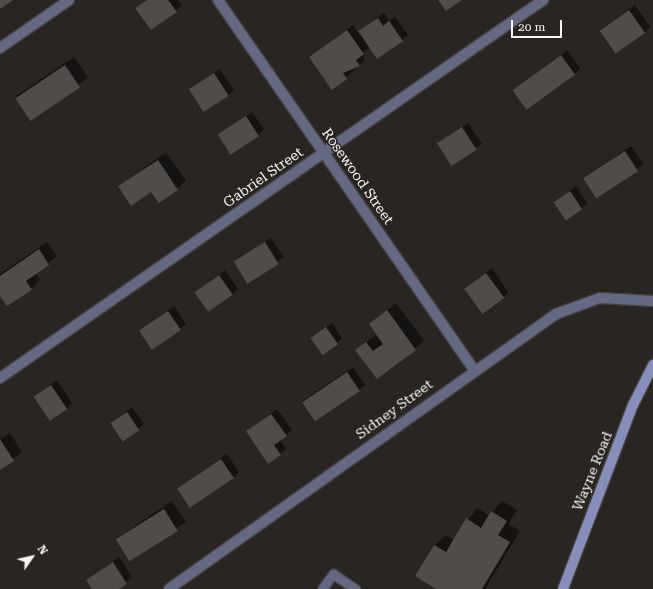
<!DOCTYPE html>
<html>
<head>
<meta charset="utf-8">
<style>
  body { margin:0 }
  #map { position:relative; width:653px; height:589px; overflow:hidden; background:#282523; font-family:"Roboto Serif",serif }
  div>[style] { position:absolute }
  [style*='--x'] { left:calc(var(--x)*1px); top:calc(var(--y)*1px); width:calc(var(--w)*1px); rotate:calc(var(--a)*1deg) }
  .shadow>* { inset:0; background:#0007; transform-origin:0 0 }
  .building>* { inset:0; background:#504c4a; transform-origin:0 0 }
  .roads { filter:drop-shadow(1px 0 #454240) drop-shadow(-1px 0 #454240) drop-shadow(0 1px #454240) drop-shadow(0 -1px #454240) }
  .service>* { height:9px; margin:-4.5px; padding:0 4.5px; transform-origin:4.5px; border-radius:4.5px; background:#646883 }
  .minor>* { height:10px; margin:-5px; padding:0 5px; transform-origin:5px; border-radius:5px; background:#646883 }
  .secondary>* { height:10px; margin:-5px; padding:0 5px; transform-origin:5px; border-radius:5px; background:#878eb9 }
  span { translate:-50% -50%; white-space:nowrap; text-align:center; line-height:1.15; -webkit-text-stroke:3px #282523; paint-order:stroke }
  .street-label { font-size:14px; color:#f7f4f3 }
  .north { position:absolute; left:12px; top:537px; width:40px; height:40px; -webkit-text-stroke:3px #282523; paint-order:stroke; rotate:56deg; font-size:11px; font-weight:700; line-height:16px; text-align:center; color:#f7f4f3 }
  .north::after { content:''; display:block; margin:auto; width:14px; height:18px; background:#f7f4f3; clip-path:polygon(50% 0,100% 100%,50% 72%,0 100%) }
  .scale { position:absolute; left:511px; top:20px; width:51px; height:18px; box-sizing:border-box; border:2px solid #f7f4f3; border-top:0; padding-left:5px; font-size:12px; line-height:14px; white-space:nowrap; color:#f7f4f3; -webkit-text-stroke:3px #282523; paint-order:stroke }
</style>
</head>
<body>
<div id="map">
  <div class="shadow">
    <div style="clip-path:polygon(146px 0,178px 0,182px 5px,176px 11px,137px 8px)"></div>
    <div style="clip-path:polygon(635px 5px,650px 27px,644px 33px,600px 30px)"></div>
    <div style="clip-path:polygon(384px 13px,389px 21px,395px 17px,408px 35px,402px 40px,370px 47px,362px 54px,365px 60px,346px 78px,310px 57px,353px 25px,358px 32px)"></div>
    <div style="clip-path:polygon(567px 50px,580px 68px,575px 74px,513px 90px)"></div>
    <div style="left:74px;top:57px;width:25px;height:72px;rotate:56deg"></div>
    <div style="clip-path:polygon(220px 69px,234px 90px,228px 95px,190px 90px)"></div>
    <div style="clip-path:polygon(252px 112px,264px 129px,258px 135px,219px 136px)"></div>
    <div style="left:468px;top:123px;width:25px;height:37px;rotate:56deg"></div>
    <div style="left:631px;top:146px;width:22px;height:57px;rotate:56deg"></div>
    <div style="clip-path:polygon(166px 152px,186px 181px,177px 189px,119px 186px)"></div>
    <div style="clip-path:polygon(576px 186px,587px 203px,582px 208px,555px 203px)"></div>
    <div style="left:271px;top:238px;width:23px;height:43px;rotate:56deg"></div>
    <div style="clip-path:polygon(47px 242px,57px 256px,35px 273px,40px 280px,31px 289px,7px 305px,0 294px,0 274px)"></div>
    <div style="clip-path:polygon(492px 268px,508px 292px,503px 298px,465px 288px)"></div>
    <div style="clip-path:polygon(225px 270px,238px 289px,232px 294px,195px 292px)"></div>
    <div style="clip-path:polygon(396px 303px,424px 341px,377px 378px,357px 350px,375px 335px,383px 342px,370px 324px)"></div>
    <div style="clip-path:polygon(174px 306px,186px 324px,180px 329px,141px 330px)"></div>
    <div style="clip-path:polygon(332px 323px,342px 338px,337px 344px,311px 338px)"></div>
    <div style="left:353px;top:367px;width:22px;height:61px;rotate:56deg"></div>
    <div style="clip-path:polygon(57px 380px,72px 403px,67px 409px,35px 397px)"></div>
    <div style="clip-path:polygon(132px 407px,144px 424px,138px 429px,111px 424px)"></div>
    <div style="clip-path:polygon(277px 409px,292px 430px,280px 440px,286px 449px,269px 463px,247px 431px)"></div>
    <div style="clip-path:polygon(10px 433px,22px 452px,0 469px,0 439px)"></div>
    <div style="clip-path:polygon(227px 454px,239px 472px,233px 478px,178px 489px)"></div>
    <div style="left:172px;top:501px;width:25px;height:68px;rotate:56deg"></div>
    <div style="clip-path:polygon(502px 501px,517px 510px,508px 524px,520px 531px,485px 589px,438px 589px,435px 545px,446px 535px,454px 540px,477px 508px,489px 515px)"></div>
    <div style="clip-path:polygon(119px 557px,132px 577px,118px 589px,93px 589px,87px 580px)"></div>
  </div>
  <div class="building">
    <div style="clip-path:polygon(0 0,13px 0,0 9px)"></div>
    <div style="clip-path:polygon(147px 0,168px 0,177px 12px,151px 30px,135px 8px)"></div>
    <div style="clip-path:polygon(438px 0,462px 0,446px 11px)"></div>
    <div style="left:629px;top:10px;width:28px;height:36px;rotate:55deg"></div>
    <div style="clip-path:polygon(378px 18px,383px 26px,389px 21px,403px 41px,377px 59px,358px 31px)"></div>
    <div style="clip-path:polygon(347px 30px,364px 54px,356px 60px,360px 66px,343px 73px,347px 79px,332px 90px,309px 57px)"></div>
    <div style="left:561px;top:55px;width:24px;height:60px;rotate:54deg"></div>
    <div style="left:65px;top:65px;width:27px;height:60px;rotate:56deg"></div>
    <div style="left:214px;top:73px;width:27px;height:30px;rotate:57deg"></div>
    <div style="left:246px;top:116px;width:24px;height:34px;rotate:57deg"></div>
    <div style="left:462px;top:127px;width:27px;height:30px;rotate:57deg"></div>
    <div style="left:625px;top:151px;width:24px;height:50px;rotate:57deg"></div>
    <div style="clip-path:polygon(158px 160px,178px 190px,159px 203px,151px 192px,131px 206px,118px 186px)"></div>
    <div style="left:570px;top:191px;width:22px;height:20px;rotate:56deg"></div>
    <div style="left:265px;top:242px;width:26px;height:37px;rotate:58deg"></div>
    <div style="clip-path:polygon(39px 249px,49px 265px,26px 281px,32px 290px,7px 306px,0 296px,0 276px)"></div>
    <div style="left:486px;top:273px;width:31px;height:27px;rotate:54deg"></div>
    <div style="left:219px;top:275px;width:24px;height:30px;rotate:55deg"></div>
    <div style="clip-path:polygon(387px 310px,416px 350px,377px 379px,355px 350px,366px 342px,373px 351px,383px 344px,369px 324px)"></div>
    <div style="left:168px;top:311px;width:23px;height:35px;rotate:56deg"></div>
    <div style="left:326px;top:327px;width:21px;height:19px;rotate:55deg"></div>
    <div style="left:347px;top:372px;width:23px;height:54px;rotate:56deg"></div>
    <div style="left:51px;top:385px;width:29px;height:21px;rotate:56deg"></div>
    <div style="left:127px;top:412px;width:22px;height:20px;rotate:56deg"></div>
    <div style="clip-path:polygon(271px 414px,287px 436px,274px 445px,281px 455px,268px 464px,246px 431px)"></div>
    <div style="clip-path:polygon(0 439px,14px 461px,0 470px)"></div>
    <div style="left:221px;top:459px;width:23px;height:53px;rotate:56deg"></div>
    <div style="left:164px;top:509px;width:26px;height:57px;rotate:58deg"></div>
    <div style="clip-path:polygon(491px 511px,507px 521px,498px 535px,510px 542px,482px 589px,436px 589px,415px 576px,434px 545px,446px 552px,466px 518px,481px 528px)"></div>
    <div style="clip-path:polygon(113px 562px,127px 584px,119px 589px,92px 589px,86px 580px)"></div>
  </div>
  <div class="roads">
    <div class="service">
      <div style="--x:322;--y:589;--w:19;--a:-54"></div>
      <div style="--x:333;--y:574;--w:27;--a:34"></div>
    </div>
    <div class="minor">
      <div style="--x:218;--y:0;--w:450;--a:55.3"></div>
      <div style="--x:0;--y:48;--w:84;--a:-34.8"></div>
      <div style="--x:0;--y:378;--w:662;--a:-34.84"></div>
      <div style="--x:169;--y:589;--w:475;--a:-35.4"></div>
      <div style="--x:556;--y:314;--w:47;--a:-20"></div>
      <div style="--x:600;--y:298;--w:53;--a:3.2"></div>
    </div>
    <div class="secondary">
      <div style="--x:563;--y:589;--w:197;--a:-69.2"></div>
      <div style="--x:633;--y:405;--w:45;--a:-63.4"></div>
    </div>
  </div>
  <div class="street-label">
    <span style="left:358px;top:176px;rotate:55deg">Rosewood Street</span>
    <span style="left:263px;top:177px;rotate:-35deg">Gabriel Street</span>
    <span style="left:394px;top:409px;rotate:-36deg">Sidney Street</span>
    <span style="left:592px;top:471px;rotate:-68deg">Wayne Road</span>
  </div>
  <div class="north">N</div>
  <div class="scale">20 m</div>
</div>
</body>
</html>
